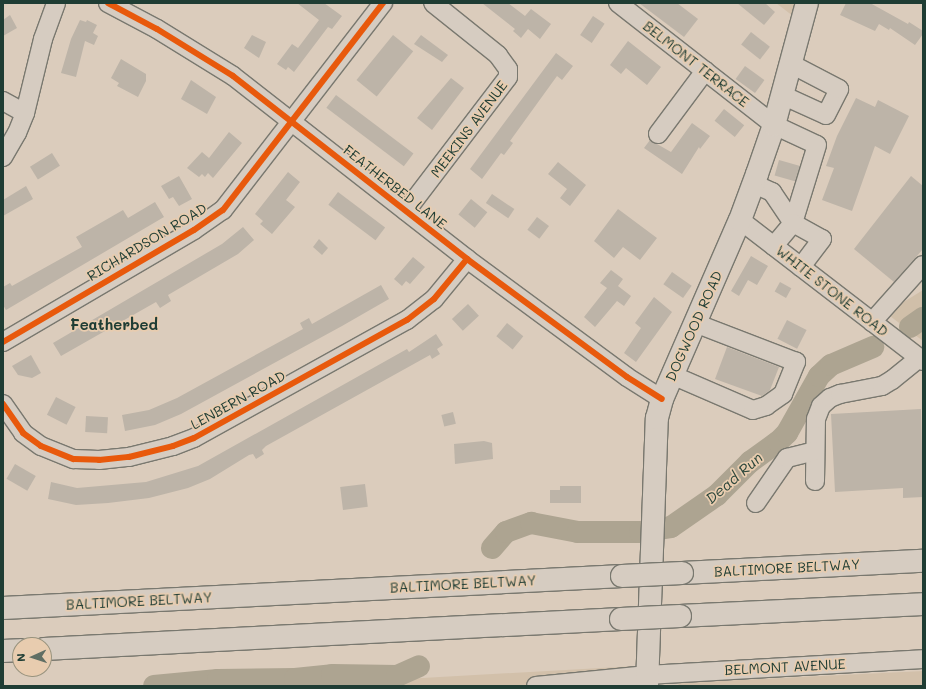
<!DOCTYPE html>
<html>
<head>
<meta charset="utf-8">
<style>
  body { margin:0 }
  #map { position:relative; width:926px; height:689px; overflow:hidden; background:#dbccbc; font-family:Mali,sans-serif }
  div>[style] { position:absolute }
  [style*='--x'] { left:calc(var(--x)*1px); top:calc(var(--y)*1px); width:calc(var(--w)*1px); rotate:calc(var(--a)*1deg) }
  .built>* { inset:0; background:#d2c0aa }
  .green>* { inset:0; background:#d0bfa9 }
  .river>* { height:22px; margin:-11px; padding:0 11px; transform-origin:11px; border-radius:11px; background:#ada491 }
  .building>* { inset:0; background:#bdb4a8; transform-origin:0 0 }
  .roads { filter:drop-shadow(1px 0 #79786f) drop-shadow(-1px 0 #79786f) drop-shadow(0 1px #79786f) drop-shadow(0 -1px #79786f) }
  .minor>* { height:18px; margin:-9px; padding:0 9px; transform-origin:9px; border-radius:9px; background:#d6ccc1 }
  .major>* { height:22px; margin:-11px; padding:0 11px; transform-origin:11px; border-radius:11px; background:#d6ccc1 }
  .highway>* { height:22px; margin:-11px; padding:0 11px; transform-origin:11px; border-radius:11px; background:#d6ccc1 }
  .bridges { filter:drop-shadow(1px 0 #79786f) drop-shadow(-1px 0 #79786f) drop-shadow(0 1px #79786f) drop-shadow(0 -1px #79786f) }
  .highway-bridge>* { height:22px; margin:-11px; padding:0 11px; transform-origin:11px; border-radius:11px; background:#d6ccc1 }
  .cycleway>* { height:6px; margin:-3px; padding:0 3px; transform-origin:3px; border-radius:3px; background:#e8590c }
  span { translate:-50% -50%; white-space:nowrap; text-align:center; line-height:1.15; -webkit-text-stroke:3.5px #e8ccaf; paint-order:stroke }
  .street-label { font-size:14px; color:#1f3d34 }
  .neighbourhood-label { font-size:15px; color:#1f3d34; font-weight:700 }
  .water-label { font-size:15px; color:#2b463b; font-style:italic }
  .frame { position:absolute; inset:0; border:4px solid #1f3d34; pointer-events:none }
  .north { position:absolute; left:12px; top:637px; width:40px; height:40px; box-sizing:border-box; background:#e8ccaf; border:1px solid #98937e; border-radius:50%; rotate:267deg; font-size:11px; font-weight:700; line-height:16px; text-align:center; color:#1f3d34 }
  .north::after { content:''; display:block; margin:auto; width:14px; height:18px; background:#616f64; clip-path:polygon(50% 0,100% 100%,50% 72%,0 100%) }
</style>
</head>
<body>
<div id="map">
  <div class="built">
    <div style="clip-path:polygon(776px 3px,797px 3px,793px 16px)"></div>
    <div style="clip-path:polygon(636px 666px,636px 686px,282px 686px)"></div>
    <div style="clip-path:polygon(923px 671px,923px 686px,677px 686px,680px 683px)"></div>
  </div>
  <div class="green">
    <div style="clip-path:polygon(923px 290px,923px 341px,886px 313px)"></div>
  </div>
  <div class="river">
    <div style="--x:910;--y:327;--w:16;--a:-35"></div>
    <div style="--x:492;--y:548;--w:21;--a:-49"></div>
    <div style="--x:506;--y:532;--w:27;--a:-20"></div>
    <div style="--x:531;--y:523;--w:48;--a:10.8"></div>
    <div style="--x:578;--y:532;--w:62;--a:0"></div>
    <div style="--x:640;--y:532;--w:31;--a:-9"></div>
    <div style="--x:671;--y:527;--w:56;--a:-34.8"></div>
    <div style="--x:717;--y:495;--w:47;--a:-45"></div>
    <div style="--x:750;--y:462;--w:34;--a:-36"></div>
    <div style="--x:778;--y:442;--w:13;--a:-45"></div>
    <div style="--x:787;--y:433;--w:65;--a:-60.7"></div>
    <div style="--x:819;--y:376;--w:16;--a:-43"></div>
    <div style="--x:831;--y:365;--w:46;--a:-23.2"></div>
    <div style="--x:154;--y:686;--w:64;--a:-5.4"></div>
    <div style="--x:218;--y:680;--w:77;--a:-0.7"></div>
    <div style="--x:295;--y:679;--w:37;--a:-6"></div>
    <div style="--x:332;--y:675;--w:65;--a:0.9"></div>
    <div style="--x:397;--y:676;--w:24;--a:-24"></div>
  </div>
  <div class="building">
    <div style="clip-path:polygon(297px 3px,324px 3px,342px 16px,332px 29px,328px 27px,294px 72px,288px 67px,286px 70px,277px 64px,292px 44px,298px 48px,319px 20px)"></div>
    <div style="clip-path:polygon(482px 3px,508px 3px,525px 16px,531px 9px,551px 24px,540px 39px,528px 29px,521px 38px,513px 31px,515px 29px)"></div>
    <div style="clip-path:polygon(639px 3px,677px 3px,698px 19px,684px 37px)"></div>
    <div style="clip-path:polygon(737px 3px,765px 3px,775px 12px,764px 25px)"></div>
    <div style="clip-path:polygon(846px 3px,870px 3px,908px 24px,909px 22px,923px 31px,923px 34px,915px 45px,890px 28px,889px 30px,879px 24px,875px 31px,840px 15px)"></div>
    <div style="clip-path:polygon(10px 15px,17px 28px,3px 36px,3px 20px)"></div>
    <div style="left:593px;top:16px;width:14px;height:23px;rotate:34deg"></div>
    <div style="clip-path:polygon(80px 20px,86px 22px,87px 20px,97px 25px,93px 33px,98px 36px,94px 45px,85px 41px,76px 77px,61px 73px,71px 39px)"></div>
    <div style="left:751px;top:32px;width:24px;height:16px;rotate:38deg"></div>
    <div style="clip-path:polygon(252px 35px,266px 42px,259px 58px,244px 48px)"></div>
    <div style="left:393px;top:35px;width:26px;height:58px;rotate:39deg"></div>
    <div style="clip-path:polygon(421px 35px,448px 55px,442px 62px,414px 44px)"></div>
    <div style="clip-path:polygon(628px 41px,661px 67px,647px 85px,626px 68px,621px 74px,610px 65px)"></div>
    <div style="clip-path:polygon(556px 53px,573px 66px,562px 80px,557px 76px,510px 141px,513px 143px,504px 155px,501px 153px,482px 179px,470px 169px)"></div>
    <div style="clip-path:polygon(121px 59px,146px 74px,146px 81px,138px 97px,117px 86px,119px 83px,111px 78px)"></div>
    <div style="left:745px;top:66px;width:24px;height:16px;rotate:36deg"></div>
    <div style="clip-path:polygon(451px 78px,464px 88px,432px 130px,417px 118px)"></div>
    <div style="clip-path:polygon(191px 80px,216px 97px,207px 114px,181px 99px)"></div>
    <div style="left:336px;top:95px;width:97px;height:16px;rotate:37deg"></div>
    <div style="clip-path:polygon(856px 98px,875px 107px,878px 100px,909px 116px,890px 154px,875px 146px,852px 211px,822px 200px,834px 168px,826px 166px,837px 136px)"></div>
    <div style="left:724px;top:109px;width:26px;height:15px;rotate:39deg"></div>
    <div style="clip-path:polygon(692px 123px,710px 136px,700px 149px,699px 147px,682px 174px,644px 148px,650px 140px,671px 152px)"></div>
    <div style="clip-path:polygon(229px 132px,242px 143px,213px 178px,208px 173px,205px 177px,202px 174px,199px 177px,187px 168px,202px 152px,209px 158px)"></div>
    <div style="left:52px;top:153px;width:15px;height:26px;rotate:58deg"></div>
    <div style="left:779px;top:160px;width:22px;height:16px;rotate:16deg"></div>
    <div style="clip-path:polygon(558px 162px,586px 185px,570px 206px,560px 198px,567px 189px,548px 174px)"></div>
    <div style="clip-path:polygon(288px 172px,300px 182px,286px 200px,295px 207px,272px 234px,260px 224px,263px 221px,255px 214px)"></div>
    <div style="clip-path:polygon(179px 176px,192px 199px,179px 206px,173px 197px,169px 199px,161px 186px)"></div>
    <div style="clip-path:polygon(911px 176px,923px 186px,923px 249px,894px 282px,854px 249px)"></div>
    <div style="clip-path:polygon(26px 186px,33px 199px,3px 216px,3px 200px)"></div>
    <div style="left:338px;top:192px;width:59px;height:16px;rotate:37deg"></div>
    <div style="left:492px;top:194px;width:27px;height:11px;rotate:34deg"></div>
    <div style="left:471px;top:199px;width:21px;height:20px;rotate:39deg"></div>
    <div style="clip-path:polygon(155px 202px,164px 217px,6px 310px,3px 305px,3px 287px,10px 283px,12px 286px,82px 247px,76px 237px,123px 210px,128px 218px)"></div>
    <div style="clip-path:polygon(618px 209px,657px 238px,640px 260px,623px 247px,614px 258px,594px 241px)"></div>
    <div style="left:537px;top:217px;width:15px;height:16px;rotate:37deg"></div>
    <div style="clip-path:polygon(243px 227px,254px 240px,238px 254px,168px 295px,171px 301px,160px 308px,156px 302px,61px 356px,53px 343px,222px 244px)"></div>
    <div style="clip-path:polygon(319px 239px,328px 248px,322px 255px,313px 247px)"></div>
    <div style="clip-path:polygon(751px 256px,768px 266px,757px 285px,748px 280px,739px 296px,731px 291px)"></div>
    <div style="clip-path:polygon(413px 257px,425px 267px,410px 284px,406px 281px,402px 286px,394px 279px)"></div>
    <div style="clip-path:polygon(611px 270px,623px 279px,618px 286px,631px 296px,624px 306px,617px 301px,595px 327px,584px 317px,607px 288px,600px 283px)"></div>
    <div style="left:672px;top:272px;width:24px;height:15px;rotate:35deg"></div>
    <div style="left:780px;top:282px;width:13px;height:11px;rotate:29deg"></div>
    <div style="clip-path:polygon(381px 285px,389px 299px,342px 326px,181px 414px,155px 425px,125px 431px,122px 415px,149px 410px,177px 398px,303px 329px,300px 323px,309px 318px,312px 324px)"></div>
    <div style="clip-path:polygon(654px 297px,672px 312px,636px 362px,624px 353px,641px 328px,635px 323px)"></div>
    <div style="left:468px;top:304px;width:16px;height:22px;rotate:47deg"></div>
    <div style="left:787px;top:320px;width:22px;height:21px;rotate:27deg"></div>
    <div style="left:507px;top:323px;width:21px;height:17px;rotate:39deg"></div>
    <div style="clip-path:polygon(436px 334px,443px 345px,437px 349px,440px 354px,432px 359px,430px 355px,266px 446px,262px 450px,264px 454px,256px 459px,253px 454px,249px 455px,210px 479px,188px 488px,149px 498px,108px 503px,76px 505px,48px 499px,51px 482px,77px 488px,146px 482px,198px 466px,407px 349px,409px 352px)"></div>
    <div style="clip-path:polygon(727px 347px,779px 367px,770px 390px,762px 396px,715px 379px)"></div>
    <div style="clip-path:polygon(31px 355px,41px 373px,32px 378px,18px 375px,12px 366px)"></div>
    <div style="left:56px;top:397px;width:22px;height:20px;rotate:27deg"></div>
    <div style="clip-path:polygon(921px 409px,923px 497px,903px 498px,903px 488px,835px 492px,831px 414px)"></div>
    <div style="left:453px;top:412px;width:12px;height:12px;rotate:76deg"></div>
    <div style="left:86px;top:416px;width:22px;height:16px;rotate:3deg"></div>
    <div style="clip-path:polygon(484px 441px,492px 443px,493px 459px,455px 464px,454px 444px)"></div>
    <div style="left:15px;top:464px;width:24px;height:17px;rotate:30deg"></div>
    <div style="left:365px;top:484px;width:23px;height:25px;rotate:83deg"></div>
    <div style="clip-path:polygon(560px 486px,581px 486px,581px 503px,550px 503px,550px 490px,560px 490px)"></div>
  </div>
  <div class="roads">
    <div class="minor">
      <div style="--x:108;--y:3;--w:55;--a:28"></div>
      <div style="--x:157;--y:29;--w:89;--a:31.7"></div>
      <div style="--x:233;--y:76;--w:297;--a:38"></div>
      <div style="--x:467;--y:259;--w:199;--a:36.4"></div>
      <div style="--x:627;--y:377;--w:41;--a:32.2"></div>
      <div style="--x:618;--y:3;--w:198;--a:38"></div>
      <div style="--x:774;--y:125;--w:47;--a:24.9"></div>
      <div style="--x:817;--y:145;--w:82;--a:107.1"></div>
      <div style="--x:793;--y:223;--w:33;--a:29"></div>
      <div style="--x:822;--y:239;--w:35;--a:127"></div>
      <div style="--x:782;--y:95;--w:48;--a:24.4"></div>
      <div style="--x:826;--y:115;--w:29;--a:-63"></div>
      <div style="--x:839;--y:89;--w:54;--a:-152.5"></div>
      <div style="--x:3;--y:101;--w:25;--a:29"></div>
      <div style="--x:658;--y:134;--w:79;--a:-53.3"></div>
      <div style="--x:3;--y:157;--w:28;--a:-60"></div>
      <div style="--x:17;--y:133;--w:22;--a:-68"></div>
      <div style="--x:25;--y:113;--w:76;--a:-76.3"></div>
      <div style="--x:43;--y:39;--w:38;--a:-70"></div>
      <div style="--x:754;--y:184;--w:20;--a:24"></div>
      <div style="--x:772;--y:192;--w:37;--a:56"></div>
      <div style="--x:793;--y:223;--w:30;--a:130"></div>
      <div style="--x:406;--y:211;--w:168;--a:-52.7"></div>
      <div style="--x:508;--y:77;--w:8;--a:-90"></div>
      <div style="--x:508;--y:69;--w:17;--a:-126"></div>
      <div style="--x:498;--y:55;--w:83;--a:-141.3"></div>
      <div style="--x:740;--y:220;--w:231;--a:37.6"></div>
      <div style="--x:872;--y:322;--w:76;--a:-48.2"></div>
      <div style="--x:3;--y:342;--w:221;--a:-30.4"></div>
      <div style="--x:194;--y:230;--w:35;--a:-35"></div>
      <div style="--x:223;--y:210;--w:262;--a:-52.3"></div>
      <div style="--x:672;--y:375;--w:88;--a:23.4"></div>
      <div style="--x:753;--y:410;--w:14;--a:-17"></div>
      <div style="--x:766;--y:406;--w:21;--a:-35"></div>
      <div style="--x:783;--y:394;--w:35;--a:-68"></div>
      <div style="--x:796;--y:362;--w:108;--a:-158.9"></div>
      <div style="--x:3;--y:404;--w:35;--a:55"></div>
      <div style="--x:23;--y:433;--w:22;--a:36"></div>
      <div style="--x:41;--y:446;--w:35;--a:22"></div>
      <div style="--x:74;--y:459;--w:25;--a:2"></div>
      <div style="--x:99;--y:460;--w:30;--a:-6"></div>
      <div style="--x:129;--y:457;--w:45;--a:-14"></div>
      <div style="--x:173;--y:446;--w:22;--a:-21"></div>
      <div style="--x:194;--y:438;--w:244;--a:-29"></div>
      <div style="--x:407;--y:320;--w:34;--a:-38"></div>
      <div style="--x:434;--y:299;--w:52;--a:-50.5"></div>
      <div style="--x:815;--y:481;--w:62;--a:-89.1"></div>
      <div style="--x:816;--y:419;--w:14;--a:-69"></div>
      <div style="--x:821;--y:406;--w:12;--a:-42"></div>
      <div style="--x:830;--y:398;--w:11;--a:-22"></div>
      <div style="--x:840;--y:394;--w:43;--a:-10.8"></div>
      <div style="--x:882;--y:386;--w:12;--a:-31"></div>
      <div style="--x:892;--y:380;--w:35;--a:-39"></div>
      <div style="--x:756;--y:503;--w:55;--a:-55.4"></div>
      <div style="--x:787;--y:458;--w:29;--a:-14"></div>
      <div style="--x:536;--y:686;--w:112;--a:-5.7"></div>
      <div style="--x:647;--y:675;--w:276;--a:-3.3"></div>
    </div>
    <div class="major">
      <div style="--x:647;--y:686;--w:268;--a:-87.9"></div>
      <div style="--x:657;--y:418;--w:20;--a:-75"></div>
      <div style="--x:662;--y:399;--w:195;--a:-66.5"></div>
      <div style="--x:740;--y:220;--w:49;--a:-69.7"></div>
      <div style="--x:757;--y:174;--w:52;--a:-70.9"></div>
      <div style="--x:774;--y:125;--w:126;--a:-74.9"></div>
    </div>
    <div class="highway">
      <div style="--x:682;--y:573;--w:241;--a:-2.9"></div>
      <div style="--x:3;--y:608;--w:620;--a:-2.96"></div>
      <div style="--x:680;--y:616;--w:243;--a:-2.8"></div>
      <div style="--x:44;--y:649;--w:578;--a:-2.98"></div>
      <div style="--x:3;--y:651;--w:17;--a:-3"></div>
    </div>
  </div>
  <div class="bridges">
    <div class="highway-bridge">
      <div style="--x:622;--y:576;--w:60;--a:-2.9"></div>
      <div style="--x:621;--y:619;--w:59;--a:-2.9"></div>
    </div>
  </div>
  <div class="cycleway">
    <div style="--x:108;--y:3;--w:55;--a:28"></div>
    <div style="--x:157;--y:29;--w:89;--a:31.7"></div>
    <div style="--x:233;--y:76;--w:297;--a:38"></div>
    <div style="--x:467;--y:259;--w:199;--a:36.4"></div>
    <div style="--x:627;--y:377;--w:41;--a:32.2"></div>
    <div style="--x:3;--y:342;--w:221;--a:-30.4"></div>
    <div style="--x:194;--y:230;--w:35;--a:-35"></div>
    <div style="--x:223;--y:210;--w:262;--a:-52.3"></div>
    <div style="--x:3;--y:404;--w:35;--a:55"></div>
    <div style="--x:23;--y:433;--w:22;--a:36"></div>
    <div style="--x:41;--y:446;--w:35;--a:22"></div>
    <div style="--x:74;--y:459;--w:25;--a:2"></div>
    <div style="--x:99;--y:460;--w:30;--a:-6"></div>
    <div style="--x:129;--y:457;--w:45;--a:-14"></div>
    <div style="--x:173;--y:446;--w:22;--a:-21"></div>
    <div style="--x:194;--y:438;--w:244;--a:-29"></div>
    <div style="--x:407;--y:320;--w:34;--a:-38"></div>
    <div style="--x:434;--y:299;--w:52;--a:-50.5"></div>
  </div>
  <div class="street-label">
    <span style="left:696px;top:64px;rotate:38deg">BELMONT TERRACE</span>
    <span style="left:469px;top:129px;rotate:-53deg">MEEKINS AVENUE</span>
    <span style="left:395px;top:187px;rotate:38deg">FEATHERBED LANE</span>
    <span style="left:147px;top:242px;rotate:-31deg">RICHARDSON ROAD</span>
    <span style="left:832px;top:291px;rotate:38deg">WHITE STONE ROAD</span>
    <span style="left:694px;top:326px;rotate:-66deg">DOGWOOD ROAD</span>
    <span style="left:238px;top:400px;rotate:-29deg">LENBERN ROAD</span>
    <span style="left:787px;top:568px;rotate:-3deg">BALTIMORE BELTWAY</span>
    <span style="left:463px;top:584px;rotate:-3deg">BALTIMORE BELTWAY</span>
    <span style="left:139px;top:601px;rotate:-3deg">BALTIMORE BELTWAY</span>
    <span style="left:785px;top:667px;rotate:-3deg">BELMONT AVENUE</span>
  </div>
  <div class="neighbourhood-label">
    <span style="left:114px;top:325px">Featherbed</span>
  </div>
  <div class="water-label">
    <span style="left:734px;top:478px;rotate:-41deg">Dead Run</span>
  </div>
  <div class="frame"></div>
  <div class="north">N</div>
</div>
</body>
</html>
